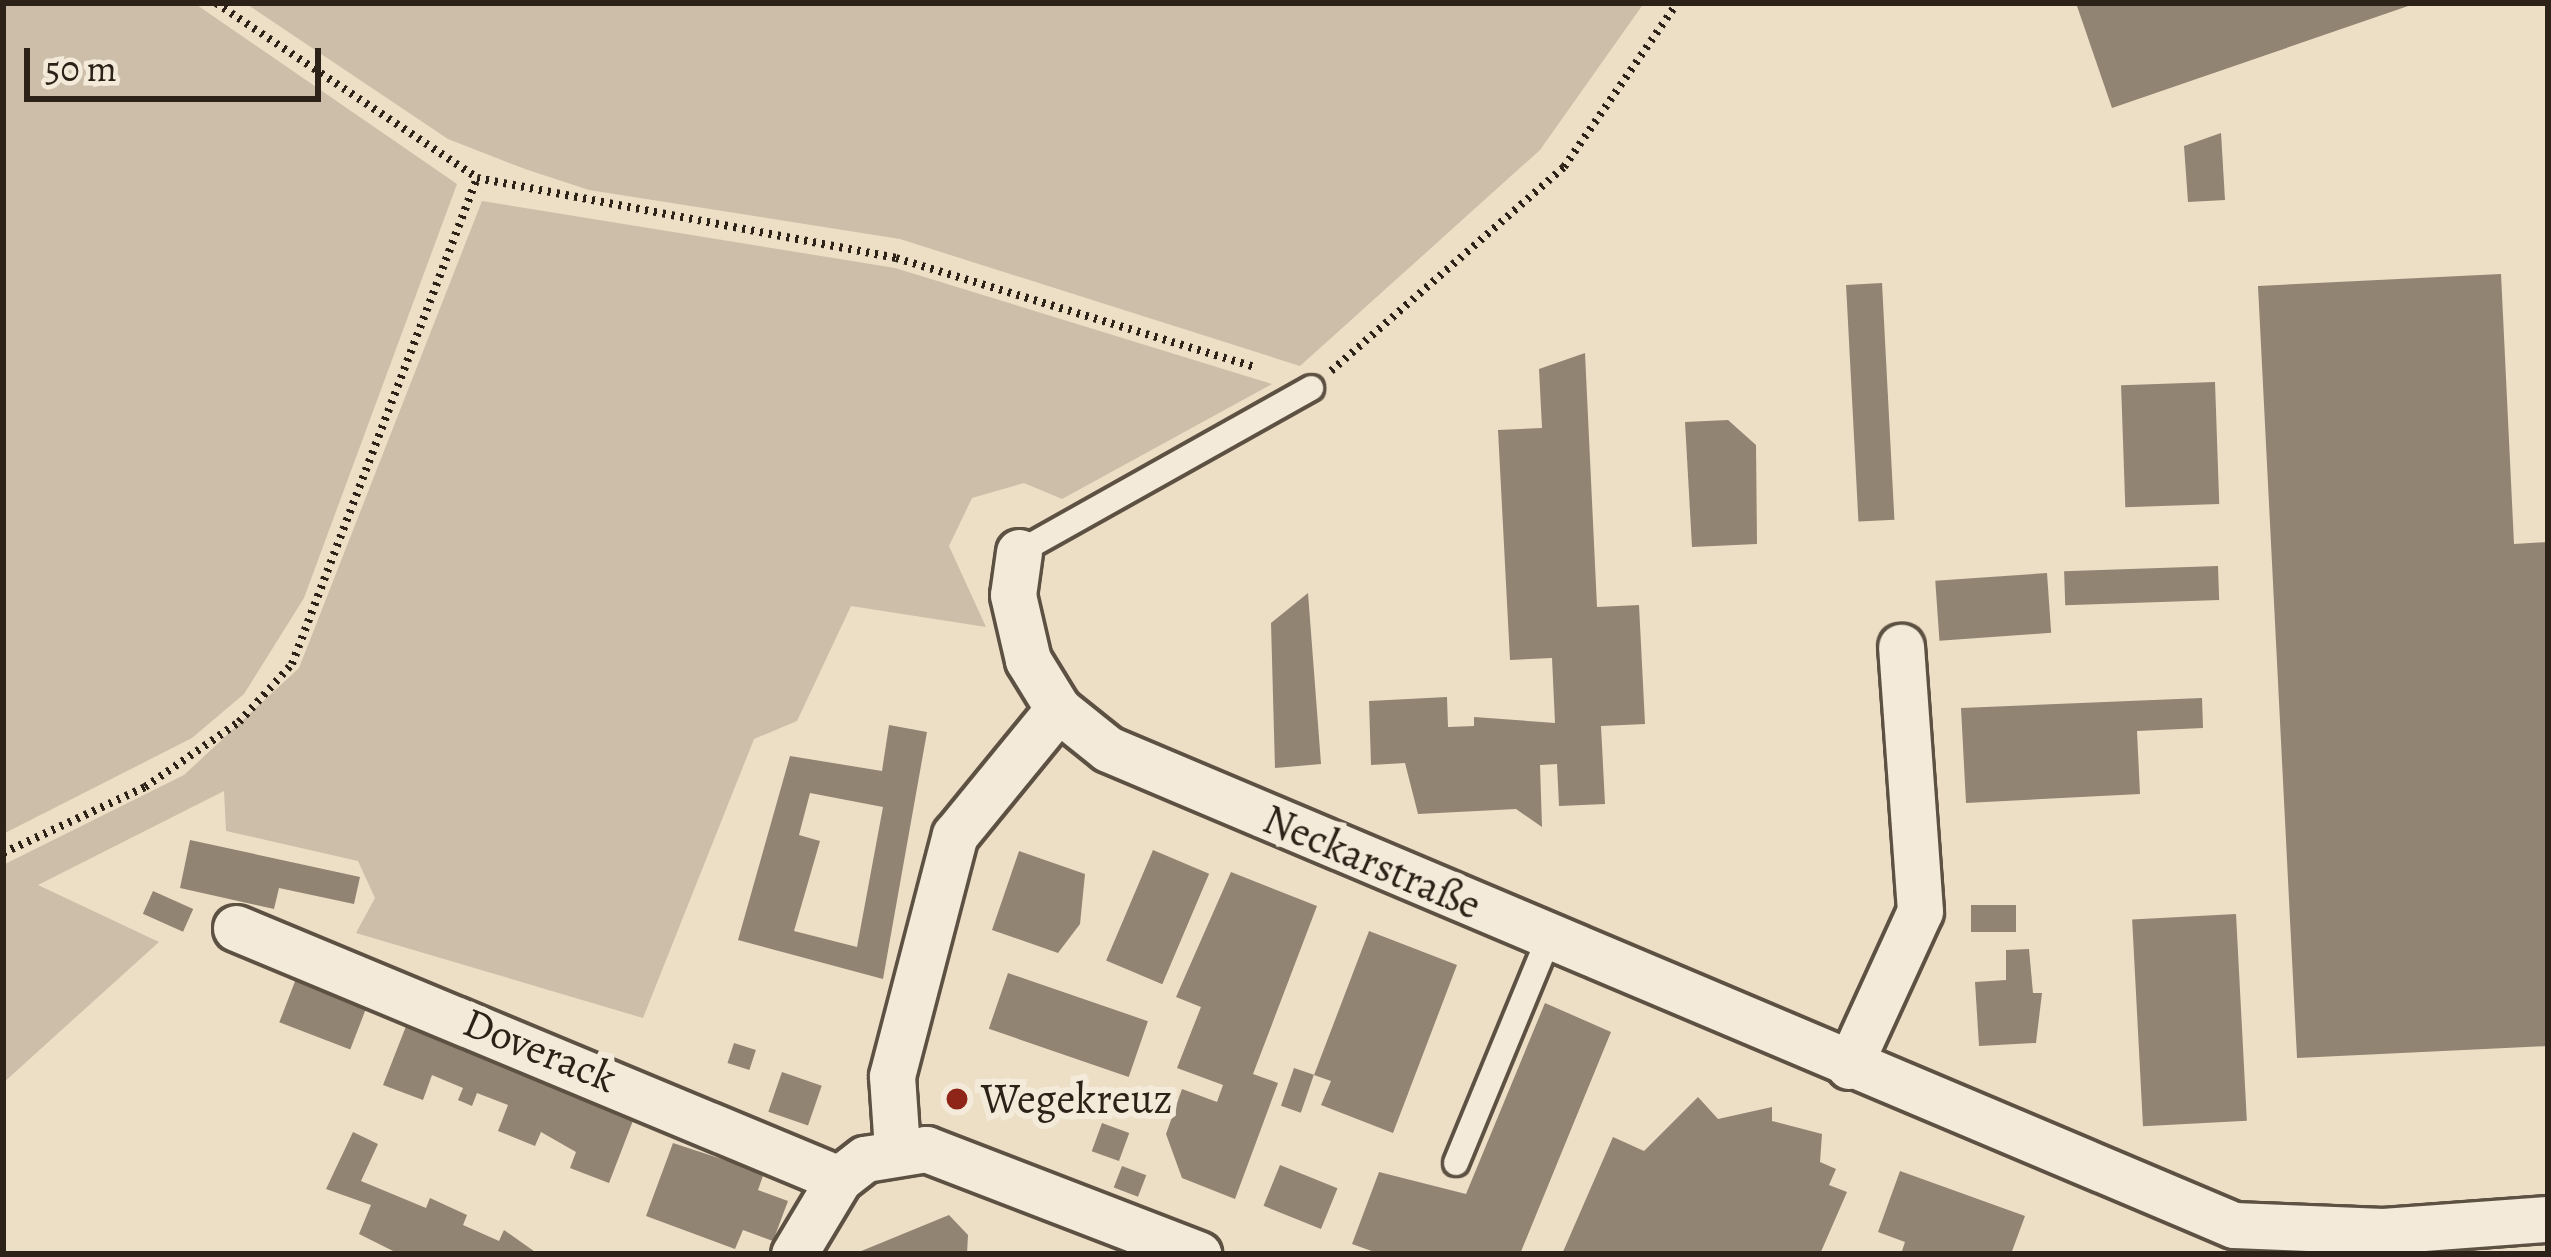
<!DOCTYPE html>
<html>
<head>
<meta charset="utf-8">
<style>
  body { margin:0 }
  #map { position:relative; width:2551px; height:1257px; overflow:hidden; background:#eddec6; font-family:Alegreya,serif }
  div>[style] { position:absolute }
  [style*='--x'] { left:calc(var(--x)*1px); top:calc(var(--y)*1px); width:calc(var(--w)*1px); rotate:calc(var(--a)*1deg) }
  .green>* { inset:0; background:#ccbea8 }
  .building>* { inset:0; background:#918472; transform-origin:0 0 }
  .path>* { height:8px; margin-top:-4px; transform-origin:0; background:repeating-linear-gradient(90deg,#2d2217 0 3px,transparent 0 9px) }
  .roads { filter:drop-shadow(3px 0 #5d5143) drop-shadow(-3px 0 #5d5143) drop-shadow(0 3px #5d5143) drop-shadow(0 -3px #5d5143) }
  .service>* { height:24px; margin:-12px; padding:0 12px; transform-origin:12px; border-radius:12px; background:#f3eada }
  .minor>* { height:45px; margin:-22.5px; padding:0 22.5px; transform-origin:22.5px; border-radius:22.5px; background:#f3eada }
  .dots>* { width:33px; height:33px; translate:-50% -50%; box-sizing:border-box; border:6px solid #f3eada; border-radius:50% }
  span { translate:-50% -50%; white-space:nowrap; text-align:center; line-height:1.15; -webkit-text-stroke:12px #f3eada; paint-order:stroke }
  .street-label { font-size:42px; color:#2d2217 }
  .poi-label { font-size:42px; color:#2d2217 }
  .left { translate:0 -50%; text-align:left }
  .frame { position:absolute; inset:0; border:6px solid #2d2217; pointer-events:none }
  .scale { position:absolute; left:24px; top:48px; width:297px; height:54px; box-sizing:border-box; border:6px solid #2d2217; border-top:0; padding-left:15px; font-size:36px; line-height:42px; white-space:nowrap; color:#2d2217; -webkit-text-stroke:9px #f3eada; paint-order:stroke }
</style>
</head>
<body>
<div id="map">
  <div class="green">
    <div style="clip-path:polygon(3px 3px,194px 3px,457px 184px,304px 598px,244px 694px,192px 738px,3px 834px)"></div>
    <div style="clip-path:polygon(245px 3px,1644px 3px,1540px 150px,1300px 366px,900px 239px,589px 190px,525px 169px,448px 139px)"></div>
    <div style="clip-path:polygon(482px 201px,895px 268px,1272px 384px,1062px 499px,1024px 483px,972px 498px,949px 546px,986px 627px,851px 606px,797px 721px,754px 739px,643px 1018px,356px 933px,375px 898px,358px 861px,226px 831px,224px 791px,38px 885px,159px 942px,3px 1083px,3px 865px,184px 775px,299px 668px)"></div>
  </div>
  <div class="building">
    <div style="clip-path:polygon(2076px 3px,2414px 3px,2414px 4px,2112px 108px)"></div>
    <div style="clip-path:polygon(2221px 133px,2225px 200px,2188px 202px,2184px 146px)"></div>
    <div style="clip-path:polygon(2501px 274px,2514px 544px,2548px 542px,2548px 1046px,2297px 1058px,2258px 286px)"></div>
    <div style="left:1882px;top:283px;width:237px;height:36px;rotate:87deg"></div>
    <div style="clip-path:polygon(1585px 353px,1597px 607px,1639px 605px,1645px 724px,1601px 726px,1605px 804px,1559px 806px,1557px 764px,1540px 765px,1542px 827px,1516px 809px,1418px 814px,1405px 763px,1371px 765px,1369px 701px,1447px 697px,1448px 727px,1474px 726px,1474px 717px,1555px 723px,1552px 658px,1510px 660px,1498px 430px,1542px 428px,1539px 369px)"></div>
    <div style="left:2215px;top:382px;width:122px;height:94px;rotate:88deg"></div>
    <div style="clip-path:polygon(1728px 420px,1756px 445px,1757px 544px,1692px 547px,1685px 422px)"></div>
    <div style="left:2218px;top:566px;width:34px;height:154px;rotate:88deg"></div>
    <div style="left:2047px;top:573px;width:60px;height:112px;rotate:86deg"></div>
    <div style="clip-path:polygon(1308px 593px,1321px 764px,1275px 768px,1271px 623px)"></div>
    <div style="clip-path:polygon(2202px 698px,2203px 728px,2137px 731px,2140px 794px,1966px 803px,1961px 708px)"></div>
    <div style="clip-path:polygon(evenodd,889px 725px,927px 732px,883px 979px,738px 940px,790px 756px,882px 771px,889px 725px,810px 793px,883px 807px,857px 947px,794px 931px,820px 841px,799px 835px,810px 793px)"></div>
    <div style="clip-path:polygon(190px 840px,360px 877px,354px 904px,279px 888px,274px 909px,180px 888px)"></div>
    <div style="left:1153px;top:850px;width:61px;height:120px;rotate:23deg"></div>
    <div style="clip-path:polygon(1019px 851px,1085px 874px,1080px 924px,1058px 953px,992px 930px)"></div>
    <div style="clip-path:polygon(1231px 872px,1317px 906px,1253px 1074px,1278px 1083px,1235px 1199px,1182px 1178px,1166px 1134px,1182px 1089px,1217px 1102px,1223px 1085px,1177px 1068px,1201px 1007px,1176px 997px)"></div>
    <div style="left:153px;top:891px;width:44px;height:25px;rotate:24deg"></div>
    <div style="left:2016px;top:905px;width:27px;height:45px;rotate:90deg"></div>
    <div style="left:2236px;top:914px;width:207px;height:104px;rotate:87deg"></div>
    <div style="clip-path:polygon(1369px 931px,1457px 965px,1393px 1133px,1321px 1105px,1331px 1081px,1314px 1075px)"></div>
    <div style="clip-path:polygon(2029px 949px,2033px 993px,2042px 993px,2036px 1043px,1979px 1046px,1975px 982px,2006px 980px,2006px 950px)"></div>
    <div style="left:299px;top:971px;width:76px;height:55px;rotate:21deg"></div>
    <div style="left:1008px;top:973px;width:148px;height:59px;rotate:19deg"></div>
    <div style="clip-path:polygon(1545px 1003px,1611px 1032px,1520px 1254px,1380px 1254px,1352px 1244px,1379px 1172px,1466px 1194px)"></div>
    <div style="clip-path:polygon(410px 1016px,639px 1105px,609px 1183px,570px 1168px,576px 1152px,541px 1132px,535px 1146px,498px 1131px,508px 1105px,477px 1093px,472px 1106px,458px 1100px,463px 1088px,432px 1075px,423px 1100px,383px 1085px)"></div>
    <div style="left:734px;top:1043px;width:23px;height:21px;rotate:18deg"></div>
    <div style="left:1294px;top:1068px;width:21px;height:40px;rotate:19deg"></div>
    <div style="left:782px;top:1072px;width:42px;height:42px;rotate:19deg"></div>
    <div style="clip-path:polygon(1698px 1097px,1718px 1119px,1772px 1107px,1772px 1121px,1822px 1134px,1820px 1162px,1836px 1169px,1829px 1185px,1847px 1192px,1820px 1254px,1562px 1254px,1613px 1137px,1644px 1151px)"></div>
    <div style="left:1102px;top:1123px;width:29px;height:30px;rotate:20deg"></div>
    <div style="clip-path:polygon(353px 1132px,378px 1144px,361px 1181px,426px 1208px,430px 1198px,467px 1215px,463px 1225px,499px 1241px,504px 1230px,538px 1254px,399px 1254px,359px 1234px,371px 1205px,326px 1189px)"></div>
    <div style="clip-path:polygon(673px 1143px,764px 1173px,758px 1190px,788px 1201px,773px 1241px,743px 1230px,735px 1249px,646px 1216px)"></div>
    <div style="left:1280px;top:1165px;width:62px;height:44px;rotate:22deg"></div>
    <div style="left:1122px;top:1166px;width:26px;height:23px;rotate:21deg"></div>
    <div style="clip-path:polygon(1900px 1171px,2025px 1216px,2011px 1254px,1901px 1254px,1905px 1242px,1878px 1232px)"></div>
    <div style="clip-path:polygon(949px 1215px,968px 1235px,967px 1254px,854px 1254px)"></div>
  </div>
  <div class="path">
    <div style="--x:216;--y:3;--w:314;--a:33.8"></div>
    <div style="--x:477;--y:178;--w:427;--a:10.8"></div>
    <div style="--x:896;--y:258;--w:374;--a:16.9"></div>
    <div style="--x:1331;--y:371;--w:310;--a:-41.2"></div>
    <div style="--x:1564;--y:167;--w:199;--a:-55.4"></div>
    <div style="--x:3;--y:853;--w:157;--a:-24.9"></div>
    <div style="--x:145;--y:787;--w:114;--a:-34.7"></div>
    <div style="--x:239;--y:722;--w:79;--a:-47.6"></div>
    <div style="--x:292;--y:664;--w:520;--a:-69.16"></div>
  </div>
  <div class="roads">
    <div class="service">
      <div style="--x:1019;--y:552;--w:335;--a:-29.3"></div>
      <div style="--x:1456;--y:1163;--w:244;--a:-67.6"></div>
    </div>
    <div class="minor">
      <div style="--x:1019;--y:552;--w:43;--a:97.9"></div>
      <div style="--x:1013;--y:595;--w:67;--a:77"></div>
      <div style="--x:1028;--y:660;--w:57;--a:58.5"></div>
      <div style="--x:1058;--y:709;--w:64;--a:38.7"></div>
      <div style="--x:1108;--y:749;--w:1222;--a:22.92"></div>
      <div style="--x:2234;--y:1225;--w:149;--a:2.3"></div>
      <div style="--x:2383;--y:1231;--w:165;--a:-4.2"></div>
      <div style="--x:236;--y:928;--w:653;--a:22.6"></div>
      <div style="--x:1849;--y:1066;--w:170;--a:-65.4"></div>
      <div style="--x:1920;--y:911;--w:265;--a:-94.1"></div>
      <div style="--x:897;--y:1149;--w:73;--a:-93.9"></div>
      <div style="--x:892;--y:1076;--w:249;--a:-75.4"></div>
      <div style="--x:955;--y:835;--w:163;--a:-50.7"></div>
      <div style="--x:794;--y:1254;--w:87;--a:-59"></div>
      <div style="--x:839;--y:1179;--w:33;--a:-38"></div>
      <div style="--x:865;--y:1159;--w:62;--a:-9.3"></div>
      <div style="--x:926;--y:1149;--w:292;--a:21.1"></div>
    </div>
  </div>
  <div class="dots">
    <div style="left:957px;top:1099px;background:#8f2418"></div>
  </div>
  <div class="street-label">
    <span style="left:1372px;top:862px;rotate:23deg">Neckarstraße</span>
    <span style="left:540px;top:1050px;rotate:22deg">Doverack</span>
  </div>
  <div class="poi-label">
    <span class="left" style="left:981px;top:1099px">Wegekreuz</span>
  </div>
  <div class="frame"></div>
  <div class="scale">50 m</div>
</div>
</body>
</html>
